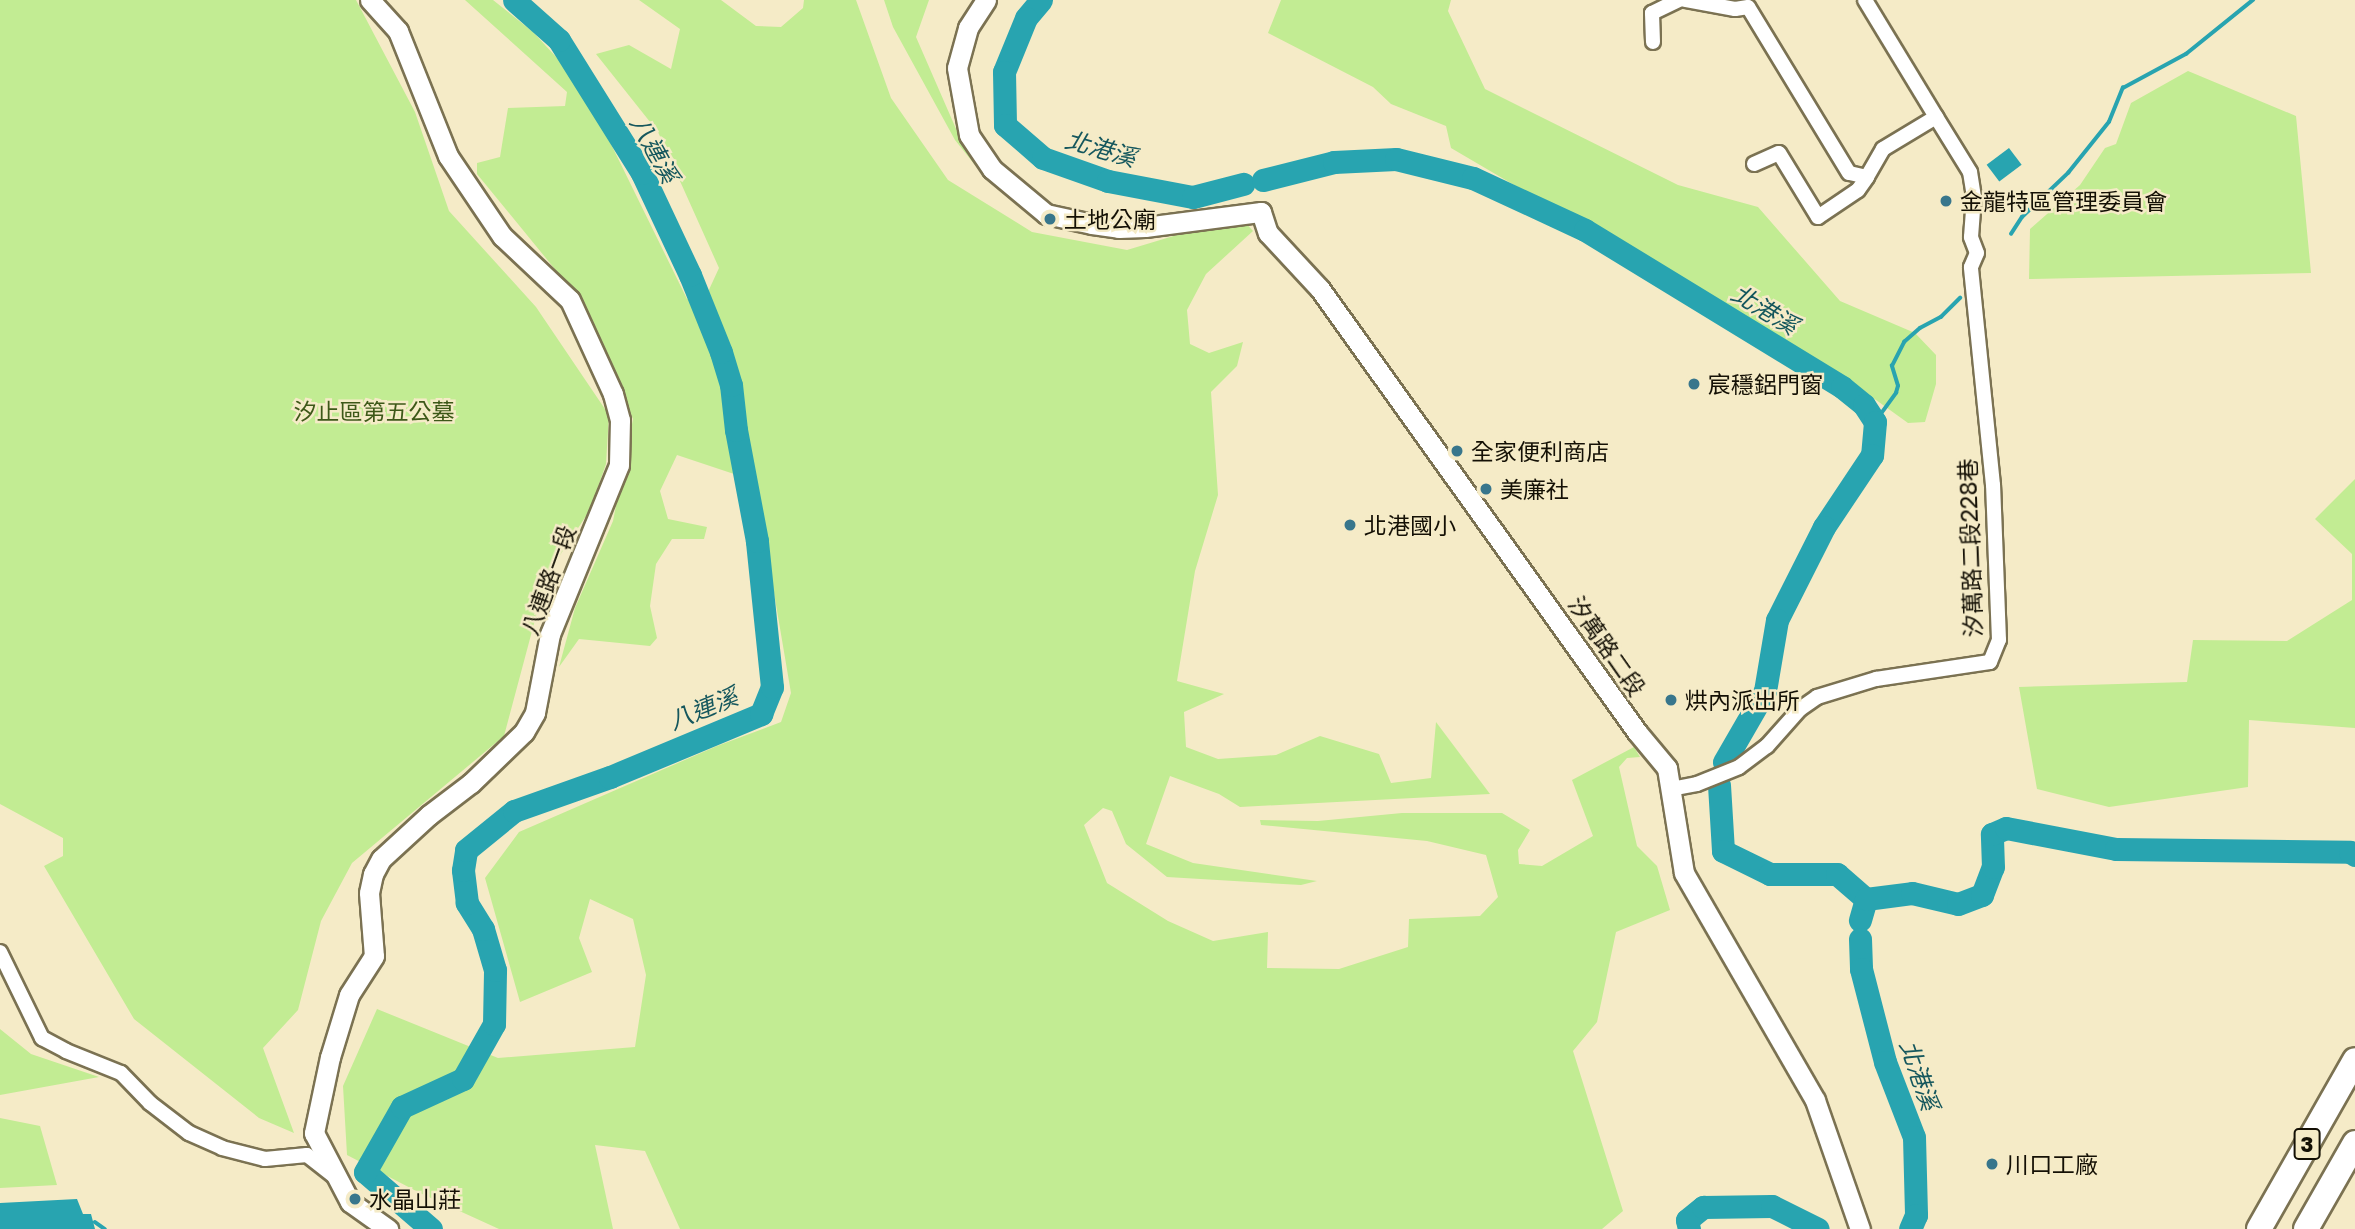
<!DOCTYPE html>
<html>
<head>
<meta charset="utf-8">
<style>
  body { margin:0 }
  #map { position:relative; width:2355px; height:1229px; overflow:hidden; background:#f5ebc7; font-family:"Golos Text","Noto Sans TC",sans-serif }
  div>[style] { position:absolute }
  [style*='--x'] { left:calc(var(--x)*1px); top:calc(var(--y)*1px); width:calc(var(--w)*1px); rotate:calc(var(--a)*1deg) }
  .green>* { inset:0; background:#c2ec93 }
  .water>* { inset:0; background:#28a4b0; transform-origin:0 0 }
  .stream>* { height:3.5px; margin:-1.75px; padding:0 1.75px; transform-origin:1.75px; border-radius:1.75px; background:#28a4b0 }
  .river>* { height:23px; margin:-11.5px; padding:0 11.5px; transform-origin:11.5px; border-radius:11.5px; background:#28a4b0 }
  .roads { filter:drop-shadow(2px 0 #7b7252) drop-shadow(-2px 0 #7b7252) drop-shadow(0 2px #7b7252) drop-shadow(0 -2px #7b7252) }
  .street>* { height:14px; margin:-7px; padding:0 7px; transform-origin:7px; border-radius:7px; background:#fff }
  .secondary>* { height:19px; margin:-9.5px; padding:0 9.5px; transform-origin:9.5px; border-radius:9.5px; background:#fff }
  .highway>* { height:24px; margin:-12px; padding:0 12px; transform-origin:12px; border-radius:12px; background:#fff }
  .dots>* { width:19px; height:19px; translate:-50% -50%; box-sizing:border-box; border:4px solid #f5ebc7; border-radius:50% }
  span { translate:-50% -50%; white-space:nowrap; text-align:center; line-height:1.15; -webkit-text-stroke:5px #f5ebc7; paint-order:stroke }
  .shield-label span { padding:2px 5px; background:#f5ebc7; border:2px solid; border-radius:5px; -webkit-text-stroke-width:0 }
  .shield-label { font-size:21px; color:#141005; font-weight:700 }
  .poi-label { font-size:23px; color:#141005 }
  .left { translate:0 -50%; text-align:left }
  .park-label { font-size:23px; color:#3d5818 }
  .street-label { font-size:23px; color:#141005 }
  .water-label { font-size:24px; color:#15575d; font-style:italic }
</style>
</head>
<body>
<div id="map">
  <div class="green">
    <div style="clip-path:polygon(0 0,356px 0,415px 112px,449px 211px,536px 307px,609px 415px,606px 464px,590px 510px,547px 575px,504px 736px,352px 863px,321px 921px,298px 1010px,263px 1048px,294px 1133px,259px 1118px,134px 1019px,44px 866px,63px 856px,63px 838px,0 804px)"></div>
    <div style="clip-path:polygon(465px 0,493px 0,533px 32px,582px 85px,687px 299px,707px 294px,719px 268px,658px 132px,596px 54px,629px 45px,671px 69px,680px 29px,639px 0,721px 0,756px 26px,781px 27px,803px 8px,804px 0,856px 0,891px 98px,948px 180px,1032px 232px,1127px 250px,1220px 222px,1243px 220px,1253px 231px,1206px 274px,1187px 310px,1190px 344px,1209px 353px,1243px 342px,1237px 366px,1211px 392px,1218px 495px,1195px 571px,1177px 681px,1224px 694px,1184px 712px,1186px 747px,1218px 759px,1276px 755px,1320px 736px,1379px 754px,1391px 783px,1431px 778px,1436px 722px,1490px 794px,1240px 807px,1219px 794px,1170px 776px,1146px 844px,1193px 863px,1317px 881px,1301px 885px,1167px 877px,1126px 844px,1112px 811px,1103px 808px,1084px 825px,1107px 883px,1168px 921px,1213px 941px,1268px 932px,1267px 968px,1339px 969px,1408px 947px,1409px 919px,1480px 916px,1498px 897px,1486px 855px,1427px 841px,1261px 825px,1260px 820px,1318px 821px,1402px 813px,1502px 813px,1530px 830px,1518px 850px,1519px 864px,1542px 866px,1593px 836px,1572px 780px,1634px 747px,1640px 757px,1627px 758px,1619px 767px,1637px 846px,1657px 866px,1670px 910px,1616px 932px,1597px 1022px,1573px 1051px,1623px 1211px,1602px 1229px,680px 1229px,645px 1151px,595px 1145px,613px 1229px,499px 1229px,420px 1193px,347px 1155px,343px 1086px,377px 1009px,498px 1058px,635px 1047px,646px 975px,633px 919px,590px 899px,579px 938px,592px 972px,520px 1002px,485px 878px,519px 832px,717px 746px,781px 722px,791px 693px,755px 481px,677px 455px,660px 491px,668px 519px,707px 527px,704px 539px,672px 539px,656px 564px,650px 606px,657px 638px,650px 646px,579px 639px,559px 667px,575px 608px,613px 521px,633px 419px,572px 290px,477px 174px,477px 163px,500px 157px,508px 108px,565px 106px,567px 92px)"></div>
    <div style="clip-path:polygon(884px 0,929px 0,916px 37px,960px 138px,975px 165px,955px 140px,893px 27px)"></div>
    <div style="clip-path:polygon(1281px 0,1451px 0,1448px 11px,1485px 89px,1678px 185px,1758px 207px,1840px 301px,1915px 333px,1936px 355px,1936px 384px,1925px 422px,1908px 423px,1858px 387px,1451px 148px,1446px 126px,1391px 104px,1373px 87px,1268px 33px)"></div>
    <div style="clip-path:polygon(2188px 71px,2296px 116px,2311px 273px,2029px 279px,2030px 229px,2080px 185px,2105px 148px,2116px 144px,2131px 103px)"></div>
    <div style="clip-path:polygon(2355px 479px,2355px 728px,2249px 720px,2248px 787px,2109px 807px,2037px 789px,2019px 687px,2187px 682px,2193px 640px,2287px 641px,2352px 600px,2352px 554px,2315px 519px)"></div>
    <div style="clip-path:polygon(0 1029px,31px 1054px,99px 1077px,0 1095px)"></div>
    <div style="clip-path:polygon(0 1118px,40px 1126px,57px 1185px,0 1188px)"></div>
  </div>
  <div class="water">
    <div style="left:2009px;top:148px;width:21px;height:28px;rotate:53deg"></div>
    <div style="clip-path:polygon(77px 1199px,83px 1214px,91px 1214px,95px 1229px,0 1229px,0 1203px)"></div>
  </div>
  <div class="stream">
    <div style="--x:2011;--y:234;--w:20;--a:-57"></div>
    <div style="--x:2022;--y:217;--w:64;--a:-43.7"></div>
    <div style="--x:2068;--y:173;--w:65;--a:-51.2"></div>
    <div style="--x:2109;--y:122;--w:37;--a:-68"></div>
    <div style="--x:2123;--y:88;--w:72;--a:-28.4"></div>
    <div style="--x:2186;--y:54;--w:86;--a:-38.9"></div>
    <div style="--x:1875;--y:422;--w:36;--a:-54"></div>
    <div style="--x:1896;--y:393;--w:7;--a:-74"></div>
    <div style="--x:1898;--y:386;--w:21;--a:-107"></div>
    <div style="--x:1892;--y:366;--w:27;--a:-63"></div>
    <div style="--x:1904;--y:342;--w:21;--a:-41"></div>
    <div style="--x:1920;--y:328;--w:24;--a:-28"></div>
    <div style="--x:1941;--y:317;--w:27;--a:-45"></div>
    <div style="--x:95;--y:1222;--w:12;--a:35"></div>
  </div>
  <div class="river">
    <div style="--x:1041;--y:0;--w:23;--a:130"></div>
    <div style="--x:1026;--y:18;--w:58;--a:112.2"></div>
    <div style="--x:1004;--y:72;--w:53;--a:88.9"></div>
    <div style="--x:1005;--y:125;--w:50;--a:41"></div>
    <div style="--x:1043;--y:158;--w:69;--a:19.5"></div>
    <div style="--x:1108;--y:181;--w:86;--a:10.7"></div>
    <div style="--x:1193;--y:197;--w:52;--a:-14.6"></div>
    <div style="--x:1263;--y:180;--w:73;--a:-14.2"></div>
    <div style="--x:1334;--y:162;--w:62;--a:-2.8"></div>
    <div style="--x:1396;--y:159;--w:79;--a:13.9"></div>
    <div style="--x:1473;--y:178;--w:123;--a:24.9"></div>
    <div style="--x:1585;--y:230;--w:301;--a:31.4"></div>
    <div style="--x:1842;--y:387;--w:28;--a:39"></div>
    <div style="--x:1864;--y:405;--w:20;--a:57"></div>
    <div style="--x:1875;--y:422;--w:33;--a:95"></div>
    <div style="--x:1872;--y:455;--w:87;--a:123.7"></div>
    <div style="--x:1824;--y:527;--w:104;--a:116.8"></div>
    <div style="--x:1777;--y:620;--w:72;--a:99.6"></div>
    <div style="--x:1765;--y:691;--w:82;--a:120"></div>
    <div style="--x:1719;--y:785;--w:66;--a:86.5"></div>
    <div style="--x:1723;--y:851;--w:52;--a:26.1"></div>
    <div style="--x:1770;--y:874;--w:67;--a:0"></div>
    <div style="--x:1837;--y:874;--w:38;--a:41"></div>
    <div style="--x:1866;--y:899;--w:22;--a:106"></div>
    <div style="--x:1866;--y:899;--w:46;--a:-7.4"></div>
    <div style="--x:1912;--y:893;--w:47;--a:13.4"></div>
    <div style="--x:1958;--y:904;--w:26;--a:-21"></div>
    <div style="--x:1982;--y:895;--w:30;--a:-69"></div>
    <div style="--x:1993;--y:867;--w:33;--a:-92"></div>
    <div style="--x:1992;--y:834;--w:15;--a:-23"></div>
    <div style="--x:2006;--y:828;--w:112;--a:10.8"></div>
    <div style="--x:2116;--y:849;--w:234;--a:0.7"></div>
    <div style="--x:2350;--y:852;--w:6;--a:31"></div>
    <div style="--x:1860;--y:939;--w:30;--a:88"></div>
    <div style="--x:1861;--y:969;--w:96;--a:75.5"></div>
    <div style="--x:1885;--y:1062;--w:80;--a:68.9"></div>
    <div style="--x:1914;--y:1137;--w:78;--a:88.5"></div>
    <div style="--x:1916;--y:1215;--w:15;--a:113"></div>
    <div style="--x:431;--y:1229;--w:87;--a:-139.2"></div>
    <div style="--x:365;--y:1172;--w:75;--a:-60.4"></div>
    <div style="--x:402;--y:1107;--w:67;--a:-24.7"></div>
    <div style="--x:463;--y:1079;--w:63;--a:-60.6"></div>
    <div style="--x:494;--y:1024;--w:54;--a:-88.9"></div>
    <div style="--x:495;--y:970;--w:43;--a:-106.3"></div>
    <div style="--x:483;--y:929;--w:31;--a:-122"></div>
    <div style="--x:467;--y:903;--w:33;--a:-97"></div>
    <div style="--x:463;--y:870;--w:20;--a:-81"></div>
    <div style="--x:466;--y:850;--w:62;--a:-39.1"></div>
    <div style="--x:514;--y:811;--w:102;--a:-19.5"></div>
    <div style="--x:610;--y:777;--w:164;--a:-22.6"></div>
    <div style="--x:761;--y:714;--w:29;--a:-68"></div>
    <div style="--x:772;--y:687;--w:147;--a:-95.9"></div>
    <div style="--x:757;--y:541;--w:113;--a:-100.7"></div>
    <div style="--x:736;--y:430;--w:45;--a:-96.3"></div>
    <div style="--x:731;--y:385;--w:34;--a:-107"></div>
    <div style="--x:721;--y:352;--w:83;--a:-111.9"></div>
    <div style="--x:690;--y:275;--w:113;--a:-115.2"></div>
    <div style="--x:642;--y:173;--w:157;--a:-122"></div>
    <div style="--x:559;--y:40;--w:60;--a:-138.4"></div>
    <div style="--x:1689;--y:1229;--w:9;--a:-103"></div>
    <div style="--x:1687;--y:1220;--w:21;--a:-39"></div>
    <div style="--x:1703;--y:1207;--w:69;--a:-0.8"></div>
    <div style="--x:1772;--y:1206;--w:51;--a:26.6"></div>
  </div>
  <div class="roads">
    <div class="street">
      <div style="--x:1865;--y:0;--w:137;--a:58.7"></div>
      <div style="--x:1653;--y:42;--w:29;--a:-92"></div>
      <div style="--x:1652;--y:13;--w:30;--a:-26"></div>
      <div style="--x:1754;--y:164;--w:27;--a:-24"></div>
      <div style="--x:1779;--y:153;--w:75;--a:58.6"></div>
      <div style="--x:1818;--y:217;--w:48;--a:-34"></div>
      <div style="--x:1858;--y:190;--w:16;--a:-55"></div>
      <div style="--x:1671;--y:789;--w:26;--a:-11"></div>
      <div style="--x:1697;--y:784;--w:45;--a:-22"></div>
      <div style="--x:1739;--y:767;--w:35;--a:-37"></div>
      <div style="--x:1767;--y:746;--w:50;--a:-48.3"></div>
      <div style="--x:1800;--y:709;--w:21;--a:-35"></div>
      <div style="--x:1817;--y:697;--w:62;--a:-17"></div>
      <div style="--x:1876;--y:679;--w:115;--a:-8.5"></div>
      <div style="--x:1990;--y:662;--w:24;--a:-68"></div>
      <div style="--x:1999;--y:640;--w:155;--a:-92.2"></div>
      <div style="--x:1993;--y:485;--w:219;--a:-95.8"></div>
      <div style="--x:1971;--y:267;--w:15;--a:-67"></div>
      <div style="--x:1977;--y:253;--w:17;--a:-111"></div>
      <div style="--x:1971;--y:237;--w:40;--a:-85.7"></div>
      <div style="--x:1974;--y:197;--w:25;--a:-99"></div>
      <div style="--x:1970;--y:172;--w:65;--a:-121.7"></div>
      <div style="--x:1936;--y:117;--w:62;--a:148.9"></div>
      <div style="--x:1883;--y:149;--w:32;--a:120"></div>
      <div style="--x:1867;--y:177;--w:18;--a:-167"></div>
      <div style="--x:1849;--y:173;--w:194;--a:-121.3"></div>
      <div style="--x:1748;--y:7;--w:13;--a:171"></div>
      <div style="--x:1735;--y:9;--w:51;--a:-169.8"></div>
      <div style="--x:0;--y:952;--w:96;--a:64"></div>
      <div style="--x:42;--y:1038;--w:27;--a:28"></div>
      <div style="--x:66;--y:1051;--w:59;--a:21.8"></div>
      <div style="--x:121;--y:1073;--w:42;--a:46"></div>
      <div style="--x:150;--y:1103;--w:49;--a:37.6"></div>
      <div style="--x:189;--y:1133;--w:36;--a:24"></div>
      <div style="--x:222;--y:1148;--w:44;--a:14.3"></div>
      <div style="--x:265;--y:1159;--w:42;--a:-5.4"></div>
      <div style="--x:307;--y:1155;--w:34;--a:38"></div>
    </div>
    <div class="secondary">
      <div style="--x:370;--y:0;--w:42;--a:47.9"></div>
      <div style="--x:398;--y:31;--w:135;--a:68.2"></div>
      <div style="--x:448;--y:156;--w:97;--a:56"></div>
      <div style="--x:502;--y:236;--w:93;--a:43.3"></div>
      <div style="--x:570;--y:300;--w:103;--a:65.4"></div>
      <div style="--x:613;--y:394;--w:27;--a:75"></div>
      <div style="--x:620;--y:420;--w:45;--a:91.3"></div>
      <div style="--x:619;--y:465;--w:183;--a:112.2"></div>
      <div style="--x:550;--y:634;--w:80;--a:100.8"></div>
      <div style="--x:535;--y:713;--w:22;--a:120"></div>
      <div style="--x:524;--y:732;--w:74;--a:136.1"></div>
      <div style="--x:471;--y:783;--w:53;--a:142.7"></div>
      <div style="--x:429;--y:815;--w:65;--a:137.5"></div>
      <div style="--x:381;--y:859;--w:17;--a:118"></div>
      <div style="--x:373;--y:874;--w:19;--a:102"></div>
      <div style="--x:369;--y:893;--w:63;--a:85.5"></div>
      <div style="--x:374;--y:956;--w:46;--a:122.7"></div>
      <div style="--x:349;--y:995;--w:65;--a:107"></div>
      <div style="--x:330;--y:1057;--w:78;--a:101.9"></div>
      <div style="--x:314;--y:1133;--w:78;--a:62.4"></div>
      <div style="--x:350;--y:1202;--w:47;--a:35.4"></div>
      <div style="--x:986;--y:0;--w:33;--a:123"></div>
      <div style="--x:968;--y:28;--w:41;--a:105.4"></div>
      <div style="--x:957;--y:68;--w:68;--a:79.8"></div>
      <div style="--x:969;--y:135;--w:41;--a:55.9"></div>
      <div style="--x:992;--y:169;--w:70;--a:39.8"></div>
      <div style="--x:1046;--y:214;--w:47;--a:12.3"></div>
      <div style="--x:1092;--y:224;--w:27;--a:8"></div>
      <div style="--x:1119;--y:228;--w:26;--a:-2"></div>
      <div style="--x:1145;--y:227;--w:117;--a:-7.4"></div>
      <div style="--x:1261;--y:212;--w:22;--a:72"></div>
      <div style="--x:1268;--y:233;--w:76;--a:47.1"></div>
      <div style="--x:1320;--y:289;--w:545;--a:54.41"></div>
      <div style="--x:1637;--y:732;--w:47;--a:50.2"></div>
      <div style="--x:1667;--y:768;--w:106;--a:80.8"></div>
      <div style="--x:1684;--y:873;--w:262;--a:60"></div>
      <div style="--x:1815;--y:1100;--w:137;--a:70.8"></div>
    </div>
    <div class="highway">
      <div style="--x:2259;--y:1229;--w:194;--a:-60.4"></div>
      <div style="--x:2306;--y:1229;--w:99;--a:-60.3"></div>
    </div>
  </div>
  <div class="dots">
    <div style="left:1946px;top:201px;background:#38768c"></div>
    <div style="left:1050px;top:219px;background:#38768c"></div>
    <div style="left:1694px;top:384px;background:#38768c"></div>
    <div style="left:1457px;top:451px;background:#38768c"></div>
    <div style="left:1486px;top:489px;background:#38768c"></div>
    <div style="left:1350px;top:525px;background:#38768c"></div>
    <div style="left:1671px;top:700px;background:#38768c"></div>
    <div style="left:1992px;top:1164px;background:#38768c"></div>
    <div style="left:355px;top:1199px;background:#38768c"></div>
  </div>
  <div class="shield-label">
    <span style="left:2307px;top:1144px">3</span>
  </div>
  <div class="poi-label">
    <span class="left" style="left:1960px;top:201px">金龍特區管理委員會</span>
    <span class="left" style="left:1064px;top:219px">土地公廟</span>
    <span class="left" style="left:1708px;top:384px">宸穩鋁門窗</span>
    <span class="left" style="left:1471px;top:451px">全家便利商店</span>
    <span class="left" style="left:1500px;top:489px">美廉社</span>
    <span class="left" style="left:1364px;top:525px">北港國小</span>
    <span class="left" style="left:1685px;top:700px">烘內派出所</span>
    <span class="left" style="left:2006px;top:1164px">川口工廠</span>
    <span class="left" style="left:369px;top:1199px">水晶山莊</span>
  </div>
  <div class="park-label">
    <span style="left:374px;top:411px">汐止區第五公墓</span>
  </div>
  <div class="street-label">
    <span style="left:1970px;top:548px;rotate:-92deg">汐萬路二段228巷</span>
    <span style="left:548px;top:580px;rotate:-70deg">八連路一段</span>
    <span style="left:1607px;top:646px;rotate:55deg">汐萬路二段</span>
  </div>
  <div class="water-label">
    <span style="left:1101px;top:148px;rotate:16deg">北港溪</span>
    <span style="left:655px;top:149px;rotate:61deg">八連溪</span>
    <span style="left:1765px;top:309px;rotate:31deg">北港溪</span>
    <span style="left:703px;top:708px;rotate:-22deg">八連溪</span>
    <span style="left:1920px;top:1075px;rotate:71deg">北港溪</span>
  </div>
</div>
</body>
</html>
